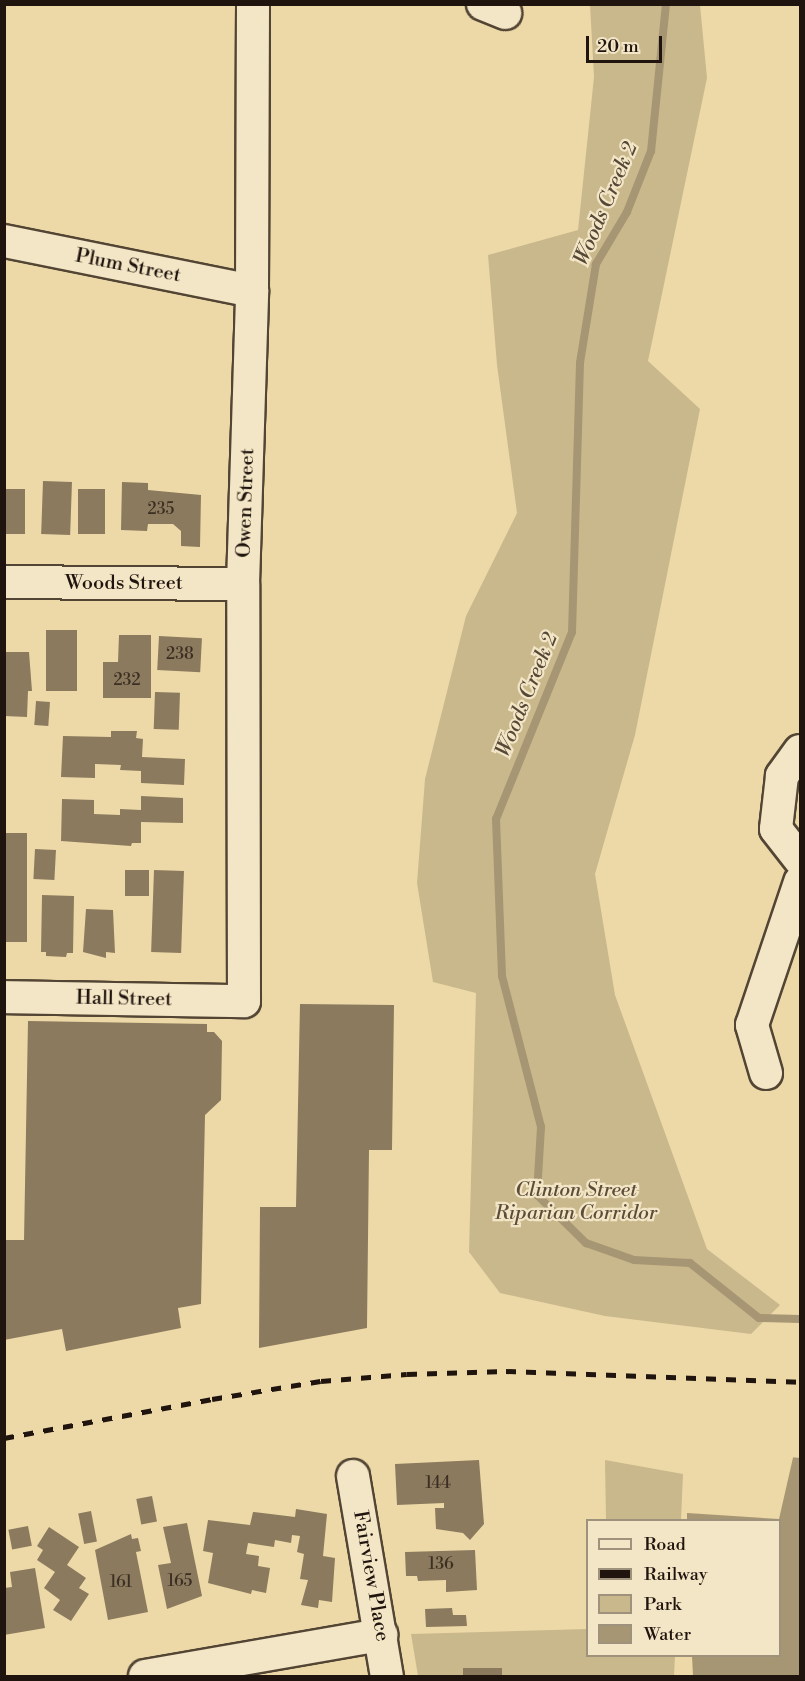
<!DOCTYPE html>
<html>
<head>
<meta charset="utf-8">
<style>
  body { margin:0 }
  #map { position:relative; width:805px; height:1681px; overflow:hidden; background:#edd9a7; font-family:"Libre Bodoni",serif }
  div>[style] { position:absolute }
  [style*='--x'] { left:calc(var(--x)*1px); top:calc(var(--y)*1px); width:calc(var(--w)*1px); rotate:calc(var(--a)*1deg) }
  .green>* { inset:0; background:#cab88d }
  .water>* { inset:0; background:#a79673 }
  .pier>* { inset:0; background:#edd9a7 }
  .stream>* { height:8px; margin:-4px; padding:0 4px; transform-origin:4px; border-radius:4px; background:#a79673 }
  .building>* { inset:0; background:#8b7a5e; transform-origin:0 0 }
  .roads { filter:drop-shadow(2px 0 #534534) drop-shadow(-2px 0 #534534) drop-shadow(0 2px #534534) drop-shadow(0 -2px #534534) }
  .minor>* { height:32px; margin:-16px; padding:0 16px; transform-origin:16px; border-radius:16px; background:#f3e6c6 }
  .rail>* { height:4.5px; margin-top:-2.25px; transform-origin:0; background:repeating-linear-gradient(90deg,#20140e 0 10px,transparent 0 20px) }
  span { translate:-50% -50%; white-space:nowrap; text-align:center; line-height:1.15; -webkit-text-stroke:4.5px #f3e6c6; paint-order:stroke }
  .number-label { font-size:16px; color:#3b2e22 }
  .number-label span { -webkit-text-stroke-width:0 }
  .street-label { font-size:20px; color:#20140e }
  .park-label { font-size:20px; color:#5c4d3a; font-style:italic }
  .water-label { font-size:21px; color:#564836; font-style:italic }
  .frame { position:absolute; inset:0; border:6px solid #20140e; pointer-events:none }
  .legend { position:absolute; left:586px; top:1519px; width:195px; height:138px; box-sizing:border-box; background:#f3e6c6; border:2px solid #9f927c; margin:0; padding:8px 10px; list-style:none; font-size:18px; color:#20140e }
  .legend li { display:flex; align-items:center; gap:12px; height:30px }
  .legend b { width:30px; border:2px solid #9f927c }
  .scale { position:absolute; left:586px; top:36px; width:76px; height:27px; box-sizing:border-box; border:3px solid #20140e; border-top:0; padding-left:8px; font-size:18px; line-height:21px; white-space:nowrap; color:#20140e; -webkit-text-stroke:4px #f3e6c6; paint-order:stroke }
</style>
</head>
<body>
<div id="map">
  <div class="green">
    <div style="clip-path:polygon(590px 5px,700px 5px,707px 78px,648px 361px,700px 409px,635px 735px,595px 874px,615px 995px,707px 1249px,780px 1305px,751px 1334px,605px 1316px,500px 1293px,469px 1252px,476px 993px,433px 982px,417px 883px,425px 779px,466px 616px,517px 513px,497px 365px,488px 255px,578px 230px,594px 77px)"></div>
    <div style="clip-path:polygon(605px 1460px,683px 1474px,681px 1520px,606px 1520px)"></div>
    <div style="clip-path:polygon(587px 1629px,588px 1656px,675px 1656px,674px 1676px,418px 1676px,411px 1634px)"></div>
  </div>
  <div class="water">
    <div style="clip-path:polygon(800px 1427px,800px 1676px,693px 1676px,692px 1656px,780px 1656px,780px 1520px,687px 1520px,687px 1513px,779px 1519px)"></div>
  </div>
  <div class="pier">
    <div style="clip-path:polygon(800px 1424px,800px 1458px,790px 1457px,798px 1426px)"></div>
  </div>
  <div class="stream">
    <div style="--x:666;--y:4;--w:148;--a:95.8"></div>
    <div style="--x:651;--y:151;--w:66;--a:111.5"></div>
    <div style="--x:627;--y:212;--w:61;--a:120.8"></div>
    <div style="--x:596;--y:264;--w:100;--a:99.2"></div>
    <div style="--x:580;--y:363;--w:269;--a:91.7"></div>
    <div style="--x:572;--y:632;--w:202;--a:112.1"></div>
    <div style="--x:496;--y:819;--w:157;--a:87.8"></div>
    <div style="--x:502;--y:976;--w:156;--a:75.5"></div>
    <div style="--x:541;--y:1127;--w:68;--a:93.4"></div>
    <div style="--x:537;--y:1195;--w:69;--a:44.4"></div>
    <div style="--x:586;--y:1243;--w:51;--a:19.5"></div>
    <div style="--x:634;--y:1260;--w:56;--a:3.1"></div>
    <div style="--x:690;--y:1263;--w:88;--a:38.6"></div>
    <div style="--x:759;--y:1318;--w:41;--a:1.4"></div>
  </div>
  <div class="building">
    <div style="left:43px;top:481px;width:29px;height:53px;rotate:2deg"></div>
    <div style="clip-path:polygon(122px 482px,148px 483px,148px 490px,201px 495px,200px 547px,181px 546px,181px 531px,173px 524px,148px 524px,147px 531px,121px 530px)"></div>
    <div style="left:4px;top:489px;width:21px;height:45px"></div>
    <div style="left:78px;top:489px;width:27px;height:45px"></div>
    <div style="left:46px;top:630px;width:31px;height:61px"></div>
    <div style="clip-path:polygon(119px 635px,151px 635px,151px 698px,103px 698px,103px 662px,118px 662px)"></div>
    <div style="left:159px;top:636px;width:43px;height:34px;rotate:3deg"></div>
    <div style="clip-path:polygon(4px 652px,29px 652px,32px 691px,28px 691px,27px 717px,4px 716px)"></div>
    <div style="left:155px;top:692px;width:25px;height:37px;rotate:2deg"></div>
    <div style="left:36px;top:701px;width:14px;height:24px;rotate:4deg"></div>
    <div style="clip-path:polygon(111px 731px,137px 731px,136px 738px,143px 739px,142px 757px,185px 759px,184px 785px,141px 783px,141px 771px,120px 770px,121px 765px,95px 764px,95px 778px,61px 777px,63px 736px,111px 737px)"></div>
    <div style="clip-path:polygon(141px 796px,183px 798px,183px 823px,141px 822px,141px 843px,132px 843px,131px 846px,61px 841px,62px 799px,94px 800px,94px 814px,120px 815px,120px 809px,141px 810px)"></div>
    <div style="left:4px;top:833px;width:23px;height:109px"></div>
    <div style="left:35px;top:849px;width:21px;height:30px;rotate:3deg"></div>
    <div style="left:125px;top:870px;width:24px;height:26px"></div>
    <div style="left:154px;top:870px;width:30px;height:82px;rotate:2deg"></div>
    <div style="clip-path:polygon(42px 895px,74px 896px,73px 953px,67px 953px,66px 957px,46px 956px,46px 952px,41px 952px)"></div>
    <div style="clip-path:polygon(86px 909px,113px 910px,115px 953px,106px 952px,106px 958px,83px 952px)"></div>
    <div style="clip-path:polygon(300px 1004px,394px 1005px,392px 1150px,369px 1150px,367px 1328px,259px 1348px,260px 1207px,296px 1207px)"></div>
    <div style="clip-path:polygon(28px 1021px,207px 1024px,207px 1032px,214px 1032px,222px 1041px,221px 1100px,205px 1115px,201px 1304px,178px 1308px,181px 1328px,66px 1351px,62px 1329px,4px 1340px,4px 1240px,24px 1240px)"></div>
    <div style="clip-path:polygon(479px 1460px,484px 1524px,470px 1540px,463px 1533px,436px 1529px,435px 1508px,444px 1508px,444px 1503px,397px 1505px,395px 1464px)"></div>
    <div style="left:152px;top:1496px;width:26px;height:16px;rotate:79deg"></div>
    <div style="clip-path:polygon(296px 1509px,327px 1514px,323px 1556px,335px 1558px,332px 1602px,319px 1600px,318px 1608px,301px 1605px,308px 1580px,300px 1579px,304px 1554px,297px 1552px,300px 1536px,292px 1535px,291px 1543px,275px 1540px,274px 1547px,248px 1543px,246px 1554px,259px 1556px,258px 1566px,270px 1568px,266px 1593px,252px 1590px,251px 1594px,208px 1583px,213px 1553px,203px 1551px,208px 1520px,250px 1525px,253px 1512px,295px 1517px)"></div>
    <div style="left:91px;top:1511px;width:31px;height:13px;rotate:79deg"></div>
    <div style="clip-path:polygon(187px 1523px,202px 1596px,167px 1609px,158px 1565px,171px 1563px,163px 1527px)"></div>
    <div style="left:28px;top:1526px;width:20px;height:20px;rotate:79deg"></div>
    <div style="clip-path:polygon(49px 1527px,79px 1547px,67px 1565px,86px 1578px,79px 1588px,89px 1594px,71px 1621px,53px 1610px,60px 1600px,44px 1588px,55px 1572px,37px 1560px,43px 1550px,37px 1546px)"></div>
    <div style="clip-path:polygon(131px 1534px,132px 1539px,138px 1538px,141px 1551px,136px 1552px,148px 1612px,108px 1620px,95px 1550px)"></div>
    <div style="clip-path:polygon(475px 1550px,477px 1590px,446px 1592px,446px 1580px,418px 1581px,417px 1576px,406px 1576px,405px 1552px)"></div>
    <div style="clip-path:polygon(35px 1568px,45px 1628px,4px 1635px,4px 1588px,12px 1587px,10px 1572px)"></div>
    <div style="clip-path:polygon(452px 1608px,453px 1615px,466px 1615px,467px 1626px,426px 1627px,425px 1609px)"></div>
    <div style="left:463px;top:1668px;width:39px;height:8px"></div>
  </div>
  <div class="roads">
    <div class="minor">
      <div style="--x:483;--y:4;--w:24;--a:22"></div>
      <div style="--x:4;--y:241;--w:253;--a:11.4"></div>
      <div style="--x:4;--y:582;--w:239;--a:0.5"></div>
      <div style="--x:800;--y:751;--w:31;--a:126"></div>
      <div style="--x:782;--y:776;--w:53;--a:96.5"></div>
      <div style="--x:776;--y:829;--w:39;--a:52"></div>
      <div style="--x:4;--y:997;--w:240;--a:1"></div>
      <div style="--x:244;--y:1001;--w:417;--a:-90.1"></div>
      <div style="--x:243;--y:584;--w:293;--a:-88.2"></div>
      <div style="--x:252;--y:291;--w:287;--a:-89.8"></div>
      <div style="--x:766;--y:1073;--w:50;--a:-106.3"></div>
      <div style="--x:752;--y:1025;--w:151;--a:-71.4"></div>
      <div style="--x:353;--y:1476;--w:203;--a:80.4"></div>
      <div style="--x:145;--y:1676;--w:240;--a:-9.9"></div>
    </div>
  </div>
  <div class="rail">
    <div style="--x:4;--y:1438;--w:212;--a:-10.6"></div>
    <div style="--x:212;--y:1399;--w:110;--a:-9.4"></div>
    <div style="--x:321;--y:1381;--w:86;--a:-4.7"></div>
    <div style="--x:407;--y:1374;--w:99;--a:-1.7"></div>
    <div style="--x:506;--y:1371;--w:294;--a:2.1"></div>
  </div>
  <div class="number-label">
    <span style="left:161px;top:509px">235</span>
    <span style="left:180px;top:654px">238</span>
    <span style="left:127px;top:680px">232</span>
    <span style="left:438px;top:1483px">144</span>
    <span style="left:441px;top:1564px">136</span>
    <span style="left:180px;top:1581px">165</span>
    <span style="left:121px;top:1582px">161</span>
  </div>
  <div class="street-label">
    <span style="left:128px;top:266px;rotate:11deg">Plum Street</span>
    <span style="left:246px;top:503px;rotate:-88deg">Owen Street</span>
    <span style="left:124px;top:583px">Woods Street</span>
    <span style="left:124px;top:999px;rotate:1deg">Hall Street</span>
    <span style="left:371px;top:1576px;rotate:80deg">Fairview Place</span>
  </div>
  <div class="park-label">
    <span style="left:576px;top:1202px">Clinton Street<br>Riparian Corridor</span>
  </div>
  <div class="water-label">
    <span style="left:606px;top:204px;rotate:-67deg">Woods Creek 2</span>
    <span style="left:527px;top:695px;rotate:-68deg">Woods Creek 2</span>
  </div>
  <div class="frame"></div>
  <ul class="legend">
  <li><b style="height:8px;background:#f3e6c6"></b>Road</li>
  <li><b style="height:8px;background:#20140e"></b>Railway</li>
  <li><b style="height:16px;background:#cab88d"></b>Park</li>
  <li><b style="height:16px;background:#a79673"></b>Water</li>
  </ul>
  <div class="scale">20 m</div>
</div>
</body>
</html>
